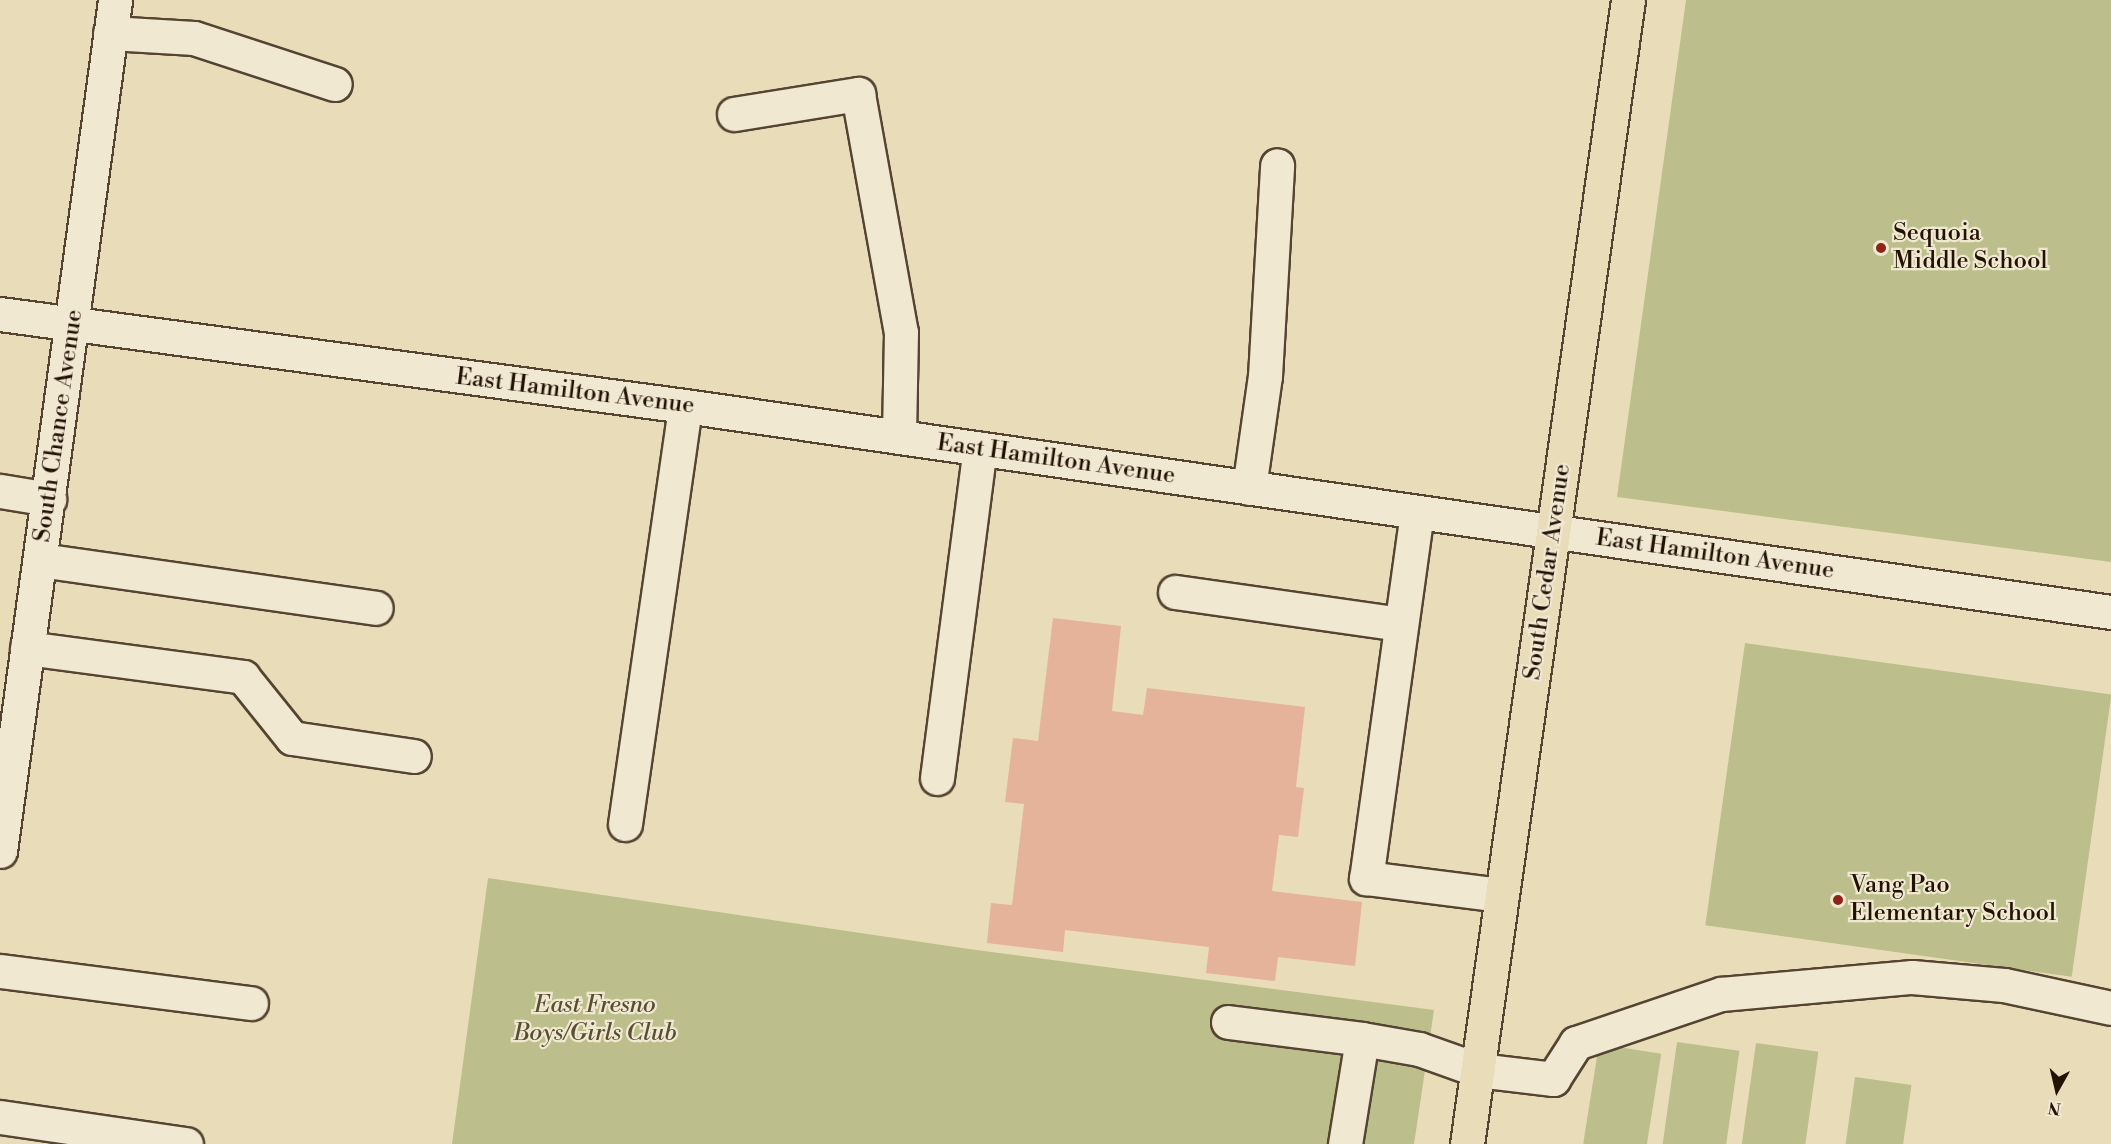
<!DOCTYPE html>
<html>
<head>
<meta charset="utf-8">
<style>
  body { margin:0 }
  #map { position:relative; width:2111px; height:1144px; overflow:hidden; background:#e9dcb9; font-family:"Libre Bodoni",serif }
  div>[style] { position:absolute }
  [style*='--x'] { left:calc(var(--x)*1px); top:calc(var(--y)*1px); width:calc(var(--w)*1px); rotate:calc(var(--a)*1deg) }
  .green>* { inset:0; background:#bcbf8b; transform-origin:0 0 }
  .building>* { inset:0; background:#e5b399 }
  .roads { filter:drop-shadow(2px 0 #544431) drop-shadow(-2px 0 #544431) drop-shadow(0 2px #544431) drop-shadow(0 -2px #544431) }
  .minor>* { height:33px; margin:-16.5px; padding:0 16.5px; transform-origin:16.5px; border-radius:16.5px; background:#f1e8d2 }
  .major>* { height:33px; margin:-16.5px; padding:0 16.5px; transform-origin:16.5px; border-radius:16.5px; background:#e9dcb9 }
  .dots>* { width:16px; height:16px; translate:-50% -50%; box-sizing:border-box; border:3px solid #f1e8d2; border-radius:50% }
  span { translate:-50% -50%; white-space:nowrap; text-align:center; line-height:1.15; -webkit-text-stroke:4.5px #f1e8d2; paint-order:stroke }
  .poi-label { font-size:24px; color:#221204 }
  .left { translate:0 -50%; text-align:left }
  .street-label { font-size:24px; color:#221204 }
  .park-label { font-size:24px; color:#584f33; font-style:italic }
  .north { position:absolute; left:2027px; top:1060px; width:60px; height:60px; -webkit-text-stroke:4px #f1e8d2; paint-order:stroke; rotate:188deg; font-size:16px; font-weight:700; line-height:24px; text-align:center; color:#221204 }
  .north::after { content:''; display:block; margin:auto; width:21px; height:27px; background:#221204; clip-path:polygon(50% 0,100% 100%,50% 72%,0 100%) }
</style>
</head>
<body>
<div id="map">
  <div class="green">
    <div style="clip-path:polygon(1686px 0,2111px 0,2111px 562px,1617px 497px)"></div>
    <div style="left:1745px;top:643px;width:370px;height:285px;rotate:8deg"></div>
    <div style="clip-path:polygon(488px 878px,969px 949px,1434px 1010px,1414px 1144px,452px 1144px)"></div>
    <div style="left:1677px;top:1042px;width:63px;height:103px;rotate:8deg"></div>
    <div style="left:1756px;top:1043px;width:63px;height:102px;rotate:8deg"></div>
    <div style="left:1599px;top:1044px;width:63px;height:101px;rotate:9deg"></div>
    <div style="left:1855px;top:1077px;width:57px;height:68px;rotate:8deg"></div>
  </div>
  <div class="building">
    <div style="clip-path:polygon(1053px 618px,1121px 626px,1112px 711px,1143px 715px,1147px 688px,1305px 707px,1296px 787px,1304px 788px,1298px 837px,1279px 835px,1272px 891px,1362px 902px,1355px 966px,1278px 957px,1275px 981px,1206px 973px,1209px 947px,1065px 930px,1063px 952px,987px 943px,991px 903px,1012px 905px,1024px 804px,1005px 802px,1013px 738px,1038px 741px)"></div>
  </div>
  <div class="roads">
    <div class="minor">
      <div style="--x:110;--y:33;--w:84;--a:3.4"></div>
      <div style="--x:194;--y:38;--w:148;--a:18.1"></div>
      <div style="--x:734;--y:114;--w:126;--a:-9.2"></div>
      <div style="--x:858;--y:94;--w:242;--a:79.8"></div>
      <div style="--x:901;--y:332;--w:105;--a:91.1"></div>
      <div style="--x:0;--y:314;--w:691;--a:7.65"></div>
      <div style="--x:685;--y:406;--w:1441;--a:8.22"></div>
      <div style="--x:1249;--y:488;--w:113;--a:-81.9"></div>
      <div style="--x:1265;--y:376;--w:211;--a:-86.7"></div>
      <div style="--x:0;--y:491;--w:50;--a:9.3"></div>
      <div style="--x:1417;--y:512;--w:370;--a:97.9"></div>
      <div style="--x:1366;--y:878;--w:136;--a:7.2"></div>
      <div style="--x:40;--y:560;--w:339;--a:8.1"></div>
      <div style="--x:1175;--y:592;--w:228;--a:8.1"></div>
      <div style="--x:27;--y:648;--w:218;--a:7.6"></div>
      <div style="--x:243;--y:677;--w:78;--a:51.2"></div>
      <div style="--x:292;--y:738;--w:123;--a:8.4"></div>
      <div style="--x:937;--y:778;--w:332;--a:-82.6"></div>
      <div style="--x:625;--y:824;--w:422;--a:-81.8"></div>
      <div style="--x:0;--y:851;--w:859;--a:-82.3"></div>
      <div style="--x:0;--y:971;--w:253;--a:7.3"></div>
      <div style="--x:1228;--y:1022;--w:135;--a:7.2"></div>
      <div style="--x:1362;--y:1039;--w:58;--a:10"></div>
      <div style="--x:1419;--y:1049;--w:63;--a:19.6"></div>
      <div style="--x:1478;--y:1070;--w:76;--a:6.8"></div>
      <div style="--x:1553;--y:1079;--w:43;--a:-57.4"></div>
      <div style="--x:1576;--y:1043;--w:153;--a:-18.7"></div>
      <div style="--x:1721;--y:994;--w:192;--a:-5.1"></div>
      <div style="--x:1912;--y:977;--w:92;--a:5"></div>
      <div style="--x:2004;--y:985;--w:109;--a:12.1"></div>
      <div style="--x:0;--y:1117;--w:188;--a:8.3"></div>
      <div style="--x:1345;--y:1144;--w:106;--a:-80.8"></div>
    </div>
    <div class="major">
      <div style="--x:1467;--y:1144;--w:1155;--a:-81.99"></div>
    </div>
  </div>
  <div class="dots">
    <div style="left:1881px;top:248px;background:#8f2418"></div>
    <div style="left:1838px;top:900px;background:#8f2418"></div>
  </div>
  <div class="poi-label">
    <span class="left" style="left:1893px;top:248px">Sequoia<br>Middle School</span>
    <span class="left" style="left:1850px;top:900px">Vang Pao<br>Elementary School</span>
  </div>
  <div class="street-label">
    <span style="left:575px;top:392px;rotate:7deg">East Hamilton Avenue</span>
    <span style="left:59px;top:426px;rotate:-82deg">South Chance Avenue</span>
    <span style="left:1056px;top:460px;rotate:8deg">East Hamilton Avenue</span>
    <span style="left:1715px;top:555px;rotate:8deg">East Hamilton Avenue</span>
    <span style="left:1548px;top:572px;rotate:-82deg">South Cedar Avenue</span>
  </div>
  <div class="park-label">
    <span style="left:595px;top:1020px">East Fresno<br>Boys/Girls Club</span>
  </div>
  <div class="north">N</div>
</div>
</body>
</html>
